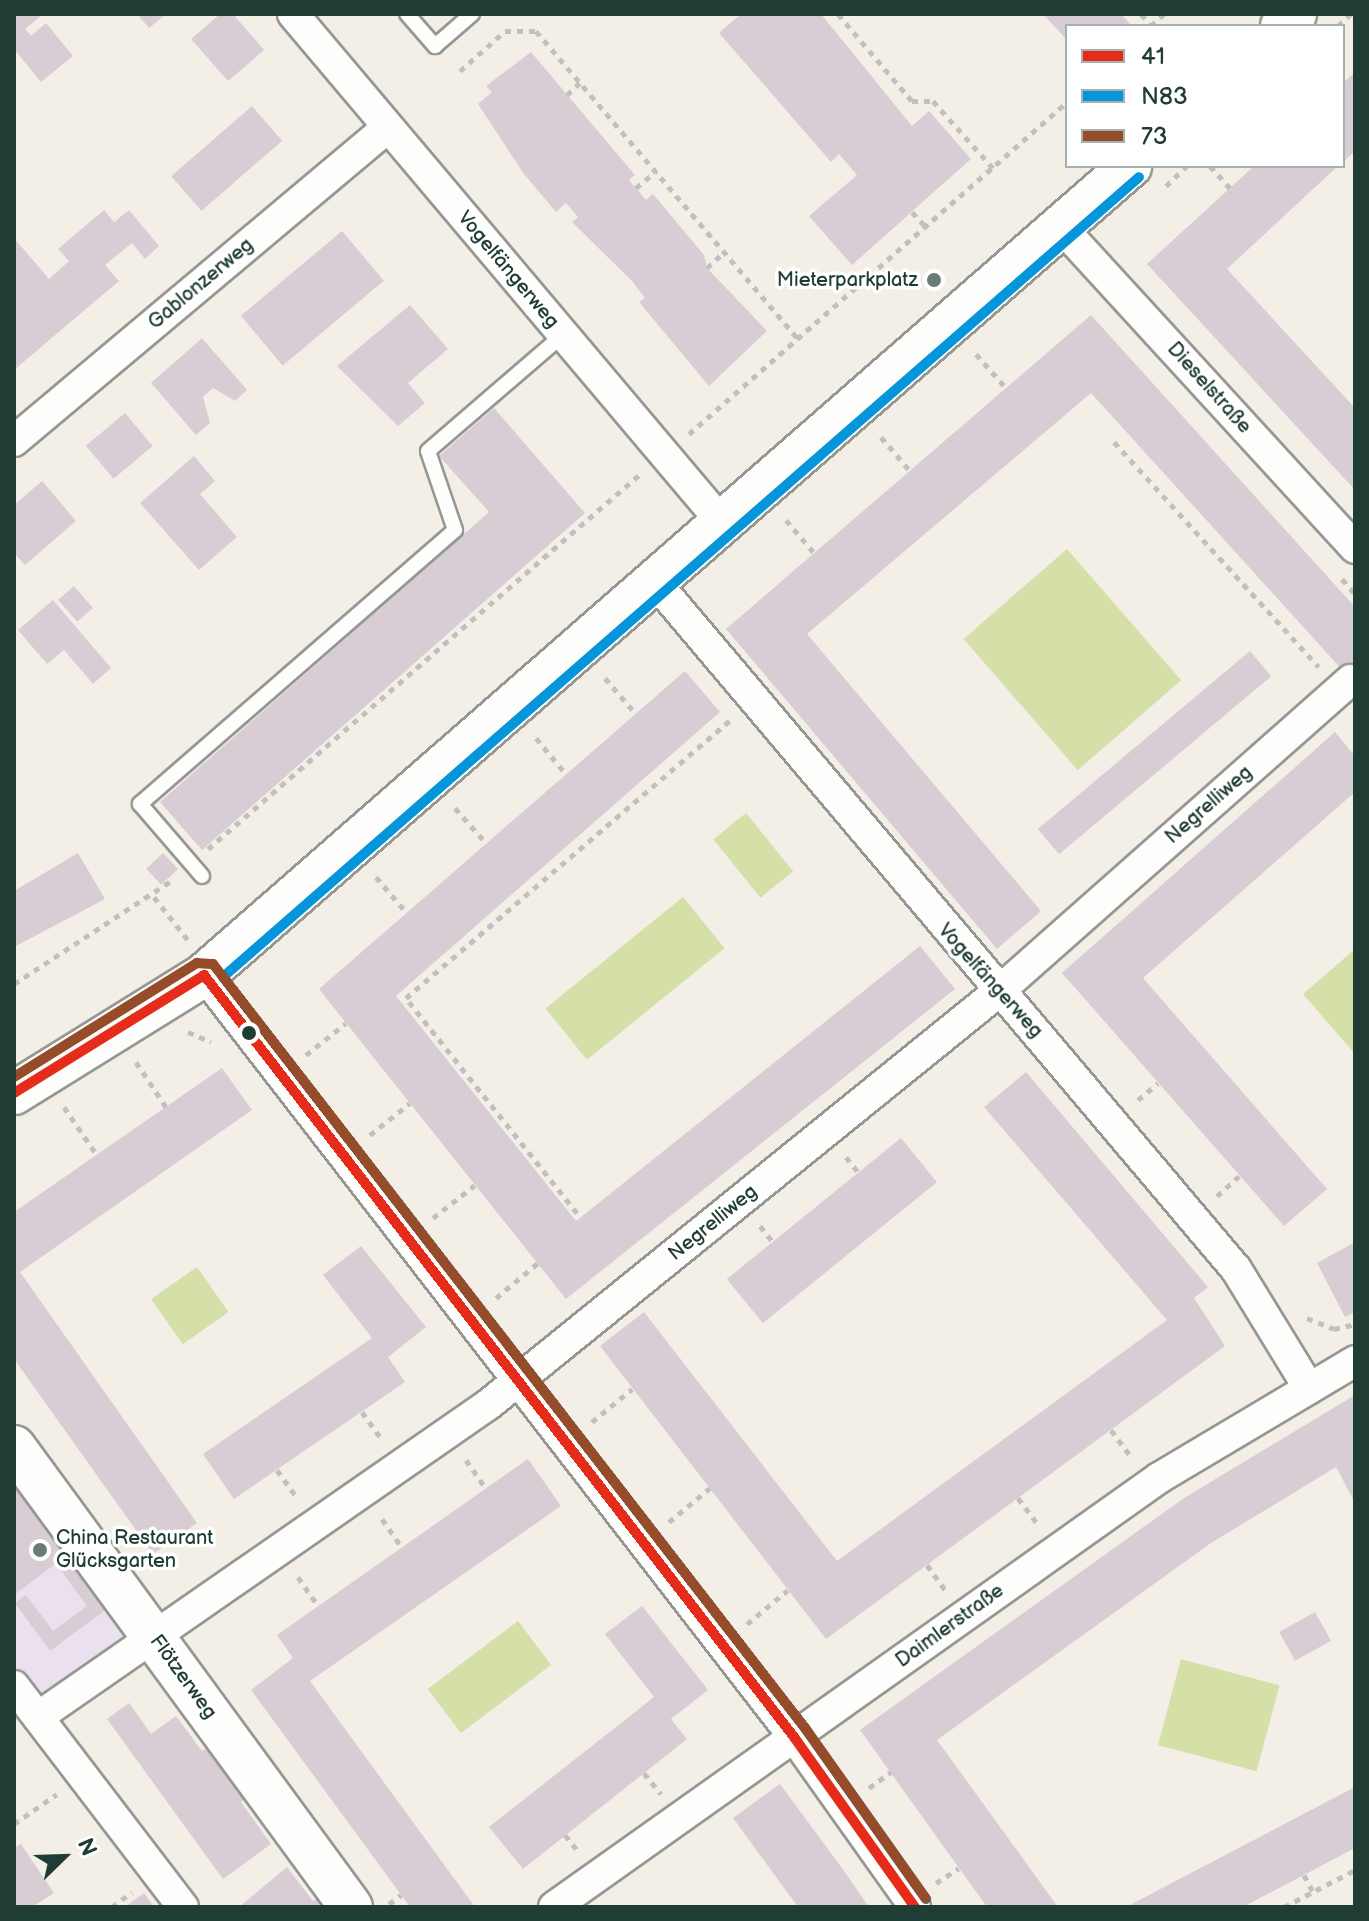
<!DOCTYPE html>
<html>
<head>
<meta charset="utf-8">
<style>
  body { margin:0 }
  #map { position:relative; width:1369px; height:1921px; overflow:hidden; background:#f3efe7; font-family:"Balsamiq Sans",sans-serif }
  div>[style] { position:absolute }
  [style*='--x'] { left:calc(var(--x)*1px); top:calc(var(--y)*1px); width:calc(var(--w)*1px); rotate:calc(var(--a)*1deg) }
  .built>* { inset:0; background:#eae0ee }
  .green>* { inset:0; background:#d5dfa8; transform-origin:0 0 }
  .building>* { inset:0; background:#d8cdd4; transform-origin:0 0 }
  .path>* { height:5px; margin-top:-2.5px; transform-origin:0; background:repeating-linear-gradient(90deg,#bfc1bf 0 6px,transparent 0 12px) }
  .roads { filter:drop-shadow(2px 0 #959892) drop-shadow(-2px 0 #959892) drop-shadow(0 2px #959892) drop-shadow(0 -2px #959892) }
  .lane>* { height:14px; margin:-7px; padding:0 7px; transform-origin:7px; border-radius:7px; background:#fdfdfb }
  .street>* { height:30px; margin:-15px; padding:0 15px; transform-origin:15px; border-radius:15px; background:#fdfdfb }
  .secondary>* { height:42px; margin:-21px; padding:0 21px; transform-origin:21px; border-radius:21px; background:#fdfdfb }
  .bus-1>* { height:10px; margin:-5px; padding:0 5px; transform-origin:5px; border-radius:5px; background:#e52c1a }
  .bus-2>* { height:10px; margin:-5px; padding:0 5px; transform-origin:5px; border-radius:5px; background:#0595da }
  .bus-3>* { height:10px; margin:-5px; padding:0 5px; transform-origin:5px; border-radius:5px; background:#964c29 }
  .dots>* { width:22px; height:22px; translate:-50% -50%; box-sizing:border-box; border:4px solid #fff; border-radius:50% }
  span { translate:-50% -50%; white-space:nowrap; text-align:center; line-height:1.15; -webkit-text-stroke:7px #fff; paint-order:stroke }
  .street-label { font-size:20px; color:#1f3d34 }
  .poi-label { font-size:20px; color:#1f3d34 }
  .right { translate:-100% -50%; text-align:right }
  .left { translate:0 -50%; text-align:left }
  .frame { position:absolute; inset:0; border:16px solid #1f3d34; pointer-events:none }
  .legend { position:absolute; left:1065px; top:24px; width:280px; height:144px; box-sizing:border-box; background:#fff; border:2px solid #a5b1ae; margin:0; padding:10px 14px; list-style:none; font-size:24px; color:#1f3d34 }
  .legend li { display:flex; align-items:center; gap:16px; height:40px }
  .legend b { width:40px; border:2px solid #a5b1ae }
  .north { position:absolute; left:24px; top:1817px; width:80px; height:80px; -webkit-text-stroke:6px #fff; paint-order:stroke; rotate:67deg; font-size:22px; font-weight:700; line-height:32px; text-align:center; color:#1f3d34 }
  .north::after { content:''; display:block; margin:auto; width:28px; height:36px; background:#1f3d34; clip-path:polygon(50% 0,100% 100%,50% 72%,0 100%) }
</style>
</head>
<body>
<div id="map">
  <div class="built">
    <div style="clip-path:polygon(14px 1483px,128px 1635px,42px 1693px,31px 1691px,14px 1670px)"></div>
  </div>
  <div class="green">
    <div style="left:1067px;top:549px;width:174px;height:137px;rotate:49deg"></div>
    <div style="left:746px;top:813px;width:75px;height:42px;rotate:51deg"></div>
    <div style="left:683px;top:897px;width:66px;height:177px;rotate:51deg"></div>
    <div style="clip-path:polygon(1355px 949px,1355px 1054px,1303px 994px)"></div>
    <div style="left:197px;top:1267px;width:55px;height:56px;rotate:55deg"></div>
    <div style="left:518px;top:1621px;width:55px;height:113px;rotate:53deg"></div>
    <div style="left:1181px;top:1659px;width:102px;height:89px;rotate:15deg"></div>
  </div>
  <div class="building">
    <div style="clip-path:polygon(14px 14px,43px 14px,25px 29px,31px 36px,46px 23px,73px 56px,41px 82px,14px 49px)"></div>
    <div style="clip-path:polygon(137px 14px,166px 14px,149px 28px)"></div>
    <div style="clip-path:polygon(220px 14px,233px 14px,264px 50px,228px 81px,191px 39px)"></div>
    <div style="clip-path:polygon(741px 14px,821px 14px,912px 126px,929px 111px,971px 159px,852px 265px,809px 216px,857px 175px,839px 154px,831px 162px,719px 33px)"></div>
    <div style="clip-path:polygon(1043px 14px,1121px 14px,1132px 26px,1067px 26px,1067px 40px)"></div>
    <div style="clip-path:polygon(531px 52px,635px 175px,629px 180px,646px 200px,653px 194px,704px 255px,707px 268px,767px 331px,709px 386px,639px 302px,645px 298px,632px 281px,572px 222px,578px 217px,566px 203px,556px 212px,524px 174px,478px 104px,492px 92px,486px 86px)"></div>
    <div style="clip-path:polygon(1355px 72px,1355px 151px,1343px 162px,1343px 83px)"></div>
    <div style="left:252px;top:106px;width:46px;height:107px;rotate:49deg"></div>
    <div style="clip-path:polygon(1254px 166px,1338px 166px,1227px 269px,1355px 408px,1355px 490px,1147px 264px)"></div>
    <div style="clip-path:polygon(104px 210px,114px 222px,129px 210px,159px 246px,145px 259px,132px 243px,105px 265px,119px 281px,14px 370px,14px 238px,49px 279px,69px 261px,58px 249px)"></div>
    <div style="left:342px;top:231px;width:65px;height:132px;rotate:50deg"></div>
    <div style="clip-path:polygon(410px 305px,448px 349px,408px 383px,425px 403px,398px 426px,337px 366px)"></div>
    <div style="clip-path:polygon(1091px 315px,1355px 607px,1355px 684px,1091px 393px,807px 634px,1041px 911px,997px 949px,726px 629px)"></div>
    <div style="clip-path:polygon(202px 338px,247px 390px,235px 401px,213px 388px,203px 397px,210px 423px,196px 435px,151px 383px)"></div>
    <div style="clip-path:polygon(494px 408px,585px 513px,202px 850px,160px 802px,489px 512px,439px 456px)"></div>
    <div style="left:125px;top:413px;width:43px;height:51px;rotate:50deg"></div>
    <div style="clip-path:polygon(194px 456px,215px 481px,200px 494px,237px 537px,199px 570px,140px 503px)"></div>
    <div style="clip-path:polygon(42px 481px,76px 521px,25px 565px,14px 553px,14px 505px)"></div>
    <div style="left:74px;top:586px;width:29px;height:21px;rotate:49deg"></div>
    <div style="clip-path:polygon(53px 600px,111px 668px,93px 684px,64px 650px,47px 664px,18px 630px)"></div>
    <div style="left:1250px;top:651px;width:33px;height:277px;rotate:50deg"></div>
    <div style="clip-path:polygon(685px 671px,720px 712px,396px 996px,576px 1221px,920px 946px,955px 989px,566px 1299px,319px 989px)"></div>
    <div style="clip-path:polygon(1335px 732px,1355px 756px,1355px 792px,1143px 978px,1327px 1189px,1284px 1226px,1062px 973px)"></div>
    <div style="clip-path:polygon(78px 853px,105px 899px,14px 947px,14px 891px)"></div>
    <div style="left:163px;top:853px;width:22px;height:23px;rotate:47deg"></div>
    <div style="clip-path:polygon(222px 1068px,252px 1110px,20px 1272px,197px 1523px,153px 1554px,14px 1359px,14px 1212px)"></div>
    <div style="clip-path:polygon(1026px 1072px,1208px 1287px,1194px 1298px,1225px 1346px,826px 1639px,600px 1346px,644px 1312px,837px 1561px,1167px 1320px,984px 1107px)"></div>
    <div style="left:901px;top:1138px;width:57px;height:224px;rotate:51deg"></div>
    <div style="clip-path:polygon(1355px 1242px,1355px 1312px,1345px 1317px,1317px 1263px)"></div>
    <div style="clip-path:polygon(361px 1246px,426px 1327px,388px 1357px,405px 1382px,234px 1499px,203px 1454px,372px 1338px,323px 1275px)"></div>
    <div style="clip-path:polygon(1355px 1395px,1355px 1503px,1336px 1467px,1211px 1543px,937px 1740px,1058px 1907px,987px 1907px,860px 1730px,1184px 1498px)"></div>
    <div style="clip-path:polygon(528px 1459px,561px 1506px,310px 1681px,475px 1907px,410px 1907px,251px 1690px,293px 1658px,277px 1635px)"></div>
    <div style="clip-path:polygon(14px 1483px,67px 1555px,14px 1595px)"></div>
    <div style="clip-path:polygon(72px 1561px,108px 1608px,50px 1651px,15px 1603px,26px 1595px,53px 1631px,87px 1606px,60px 1569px)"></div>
    <div style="clip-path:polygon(642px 1606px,708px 1690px,671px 1719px,687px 1739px,523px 1869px,489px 1827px,654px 1697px,605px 1634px)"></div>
    <div style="left:1315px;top:1612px;width:33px;height:41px;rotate:61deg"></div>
    <div style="clip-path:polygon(129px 1703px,151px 1734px,176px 1716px,202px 1751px,212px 1744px,249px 1795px,241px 1802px,271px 1844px,223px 1879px,107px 1719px)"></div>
    <div style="clip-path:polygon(780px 1784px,847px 1875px,869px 1907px,798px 1907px,733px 1818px)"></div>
    <div style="clip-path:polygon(1355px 1787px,1355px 1848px,1304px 1875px,1243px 1907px,1126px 1907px)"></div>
    <div style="clip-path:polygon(21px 1844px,54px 1893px,32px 1907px,14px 1907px,14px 1848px)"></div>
    <div style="clip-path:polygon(287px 1867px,313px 1901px,324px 1894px,333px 1907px,239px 1907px)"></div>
    <div style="clip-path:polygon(144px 1893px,154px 1907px,125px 1907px)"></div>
  </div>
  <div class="path">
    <div style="--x:838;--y:14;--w:114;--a:49.6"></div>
    <div style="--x:912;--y:101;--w:21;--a:0"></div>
    <div style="--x:933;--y:101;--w:90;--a:48.2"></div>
    <div style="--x:1141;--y:14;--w:16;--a:50"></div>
    <div style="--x:1151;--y:26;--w:18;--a:-43"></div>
    <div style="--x:1338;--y:26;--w:18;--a:-43"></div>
    <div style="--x:460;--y:71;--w:60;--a:-41.6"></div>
    <div style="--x:505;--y:31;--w:31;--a:0"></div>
    <div style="--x:536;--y:31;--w:404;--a:49.6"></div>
    <div style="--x:567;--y:95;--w:19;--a:-43"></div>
    <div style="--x:1210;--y:166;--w:30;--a:48"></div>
    <div style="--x:1166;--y:186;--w:29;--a:-44"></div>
    <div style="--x:636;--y:188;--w:26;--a:-40"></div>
    <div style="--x:912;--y:212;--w:21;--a:47"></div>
    <div style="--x:707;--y:268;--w:23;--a:-43"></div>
    <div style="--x:976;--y:354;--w:47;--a:48.5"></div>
    <div style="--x:689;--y:434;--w:503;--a:-41.29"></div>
    <div style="--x:881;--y:437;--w:46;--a:49.4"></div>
    <div style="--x:1114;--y:442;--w:304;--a:47.7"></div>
    <div style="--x:786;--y:520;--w:45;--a:49.5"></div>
    <div style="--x:1342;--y:579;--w:20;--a:49"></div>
    <div style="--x:605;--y:678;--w:48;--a:49.3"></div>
    <div style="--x:536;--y:738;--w:47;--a:50.2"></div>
    <div style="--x:455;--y:808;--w:48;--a:48.4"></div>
    <div style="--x:208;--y:849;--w:571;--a:-40.95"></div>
    <div style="--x:376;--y:877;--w:48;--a:49.3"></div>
    <div style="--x:154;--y:897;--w:55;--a:51.7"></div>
    <div style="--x:14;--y:984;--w:191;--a:-33.3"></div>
    <div style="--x:188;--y:1032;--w:25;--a:23"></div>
    <div style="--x:306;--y:1055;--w:51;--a:-38.7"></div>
    <div style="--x:136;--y:1062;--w:54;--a:56.3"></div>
    <div style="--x:1138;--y:1100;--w:26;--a:-40"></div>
    <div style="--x:64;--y:1107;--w:58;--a:55.5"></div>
    <div style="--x:370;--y:1135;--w:51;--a:-38.7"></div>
    <div style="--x:846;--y:1157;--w:19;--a:51"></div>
    <div style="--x:1217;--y:1196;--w:31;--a:-42"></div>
    <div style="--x:577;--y:1213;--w:275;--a:-128.5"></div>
    <div style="--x:406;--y:998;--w:426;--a:-40.6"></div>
    <div style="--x:433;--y:1218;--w:53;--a:-38.2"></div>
    <div style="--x:760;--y:1226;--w:19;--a:51"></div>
    <div style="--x:496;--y:1298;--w:55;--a:-39.8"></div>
    <div style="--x:1307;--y:1318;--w:29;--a:22"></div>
    <div style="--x:1334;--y:1329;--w:22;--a:-13"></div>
    <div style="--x:362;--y:1412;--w:34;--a:54"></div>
    <div style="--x:592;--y:1422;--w:52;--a:-39.5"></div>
    <div style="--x:1111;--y:1430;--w:35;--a:53"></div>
    <div style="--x:466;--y:1460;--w:35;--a:55"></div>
    <div style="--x:277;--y:1470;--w:34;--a:54"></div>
    <div style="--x:1018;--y:1498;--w:35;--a:53"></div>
    <div style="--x:382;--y:1519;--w:35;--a:55"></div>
    <div style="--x:669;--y:1522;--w:53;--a:-39.7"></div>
    <div style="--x:927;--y:1565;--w:31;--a:54"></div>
    <div style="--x:298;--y:1577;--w:35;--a:55"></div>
    <div style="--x:747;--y:1624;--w:53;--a:-39.7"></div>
    <div style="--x:644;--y:1773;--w:27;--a:51"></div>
    <div style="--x:869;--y:1788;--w:27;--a:-36"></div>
    <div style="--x:14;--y:1824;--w:52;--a:-34.9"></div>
    <div style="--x:565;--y:1835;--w:19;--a:51"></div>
    <div style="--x:1304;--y:1875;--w:19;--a:62"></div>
    <div style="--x:936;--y:1883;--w:27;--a:-33"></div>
    <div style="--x:389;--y:1904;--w:15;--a:-37"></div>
    <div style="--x:112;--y:1907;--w:25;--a:-37"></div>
    <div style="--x:1284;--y:1907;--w:80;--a:-27.5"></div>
  </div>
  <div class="roads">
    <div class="lane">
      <div style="--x:407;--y:14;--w:43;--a:48.8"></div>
      <div style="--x:435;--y:46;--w:49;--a:-40.9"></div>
      <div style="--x:202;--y:876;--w:95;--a:-130.7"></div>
      <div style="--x:140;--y:804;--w:417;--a:-41"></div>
      <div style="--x:455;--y:530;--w:83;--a:-108.9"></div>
      <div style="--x:428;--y:451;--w:178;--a:-40.7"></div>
    </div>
    <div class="street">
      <div style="--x:293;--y:14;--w:668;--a:49.85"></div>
      <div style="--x:1062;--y:228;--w:434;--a:47.5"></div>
      <div style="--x:14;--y:441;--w:488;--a:-40"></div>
      <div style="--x:656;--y:583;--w:898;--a:49.79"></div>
      <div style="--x:1236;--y:1269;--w:140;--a:58.5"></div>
      <div style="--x:204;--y:975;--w:964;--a:52.25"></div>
      <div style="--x:794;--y:1737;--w:209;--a:54.6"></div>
      <div style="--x:14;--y:1686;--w:278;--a:52.6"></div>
      <div style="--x:38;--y:1717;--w:549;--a:-34.76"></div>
      <div style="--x:489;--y:1404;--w:655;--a:-38.99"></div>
      <div style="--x:998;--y:992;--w:471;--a:-41.5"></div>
      <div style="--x:554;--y:1907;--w:742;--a:-35.34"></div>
      <div style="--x:1159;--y:1478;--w:228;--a:-30.8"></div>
    </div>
    <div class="secondary">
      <div style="--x:1282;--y:26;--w:18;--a:-43"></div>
      <div style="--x:14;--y:1093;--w:224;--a:-31.8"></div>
      <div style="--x:204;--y:975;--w:1230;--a:-41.14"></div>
      <div style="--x:14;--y:1447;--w:570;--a:53.77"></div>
    </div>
  </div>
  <div class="bus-1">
    <div style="--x:204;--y:975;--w:964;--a:52.25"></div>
    <div style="--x:794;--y:1737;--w:209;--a:54.6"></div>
    <div style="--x:14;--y:1093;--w:224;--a:-31.8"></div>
  </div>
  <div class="bus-2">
    <div style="--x:926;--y:1899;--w:209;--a:-125.3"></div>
    <div style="--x:805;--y:1728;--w:950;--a:-127.77"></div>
    <div style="--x:223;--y:977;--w:1216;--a:-41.13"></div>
  </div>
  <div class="bus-3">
    <div style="--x:14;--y:1077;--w:216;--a:-31.9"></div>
    <div style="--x:197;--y:963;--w:16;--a:4"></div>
    <div style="--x:213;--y:964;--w:967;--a:52.23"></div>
    <div style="--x:805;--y:1728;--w:209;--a:54.7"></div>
  </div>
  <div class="dots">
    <div style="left:934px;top:280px;background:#697b73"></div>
    <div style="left:249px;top:1033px;background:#1f3d34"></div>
    <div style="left:40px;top:1550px;background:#697b73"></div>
  </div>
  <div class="street-label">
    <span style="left:508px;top:270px;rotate:50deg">Vogelfängerweg</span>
    <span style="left:201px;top:284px;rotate:-40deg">Gablonzerweg</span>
    <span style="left:1209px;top:388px;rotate:48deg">Dieselstraße</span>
    <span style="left:1209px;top:805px;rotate:-41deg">Negrelliweg</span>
    <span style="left:990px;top:981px;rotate:48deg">Vogelfängerweg</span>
    <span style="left:713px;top:1223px;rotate:-39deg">Negrelliweg</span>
    <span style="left:950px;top:1626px;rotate:-36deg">Daimlerstraße</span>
    <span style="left:183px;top:1677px;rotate:54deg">Flötzerweg</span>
  </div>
  <div class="poi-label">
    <span class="right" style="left:918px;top:280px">Mieterparkplatz</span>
    <span class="left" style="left:56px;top:1550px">China Restaurant<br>Glücksgarten</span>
  </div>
  <div class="frame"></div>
  <ul class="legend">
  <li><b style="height:10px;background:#e52c1a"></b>41</li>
  <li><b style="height:10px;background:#0595da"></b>N83</li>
  <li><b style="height:10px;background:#964c29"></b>73</li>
  </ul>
  <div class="north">N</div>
</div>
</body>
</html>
